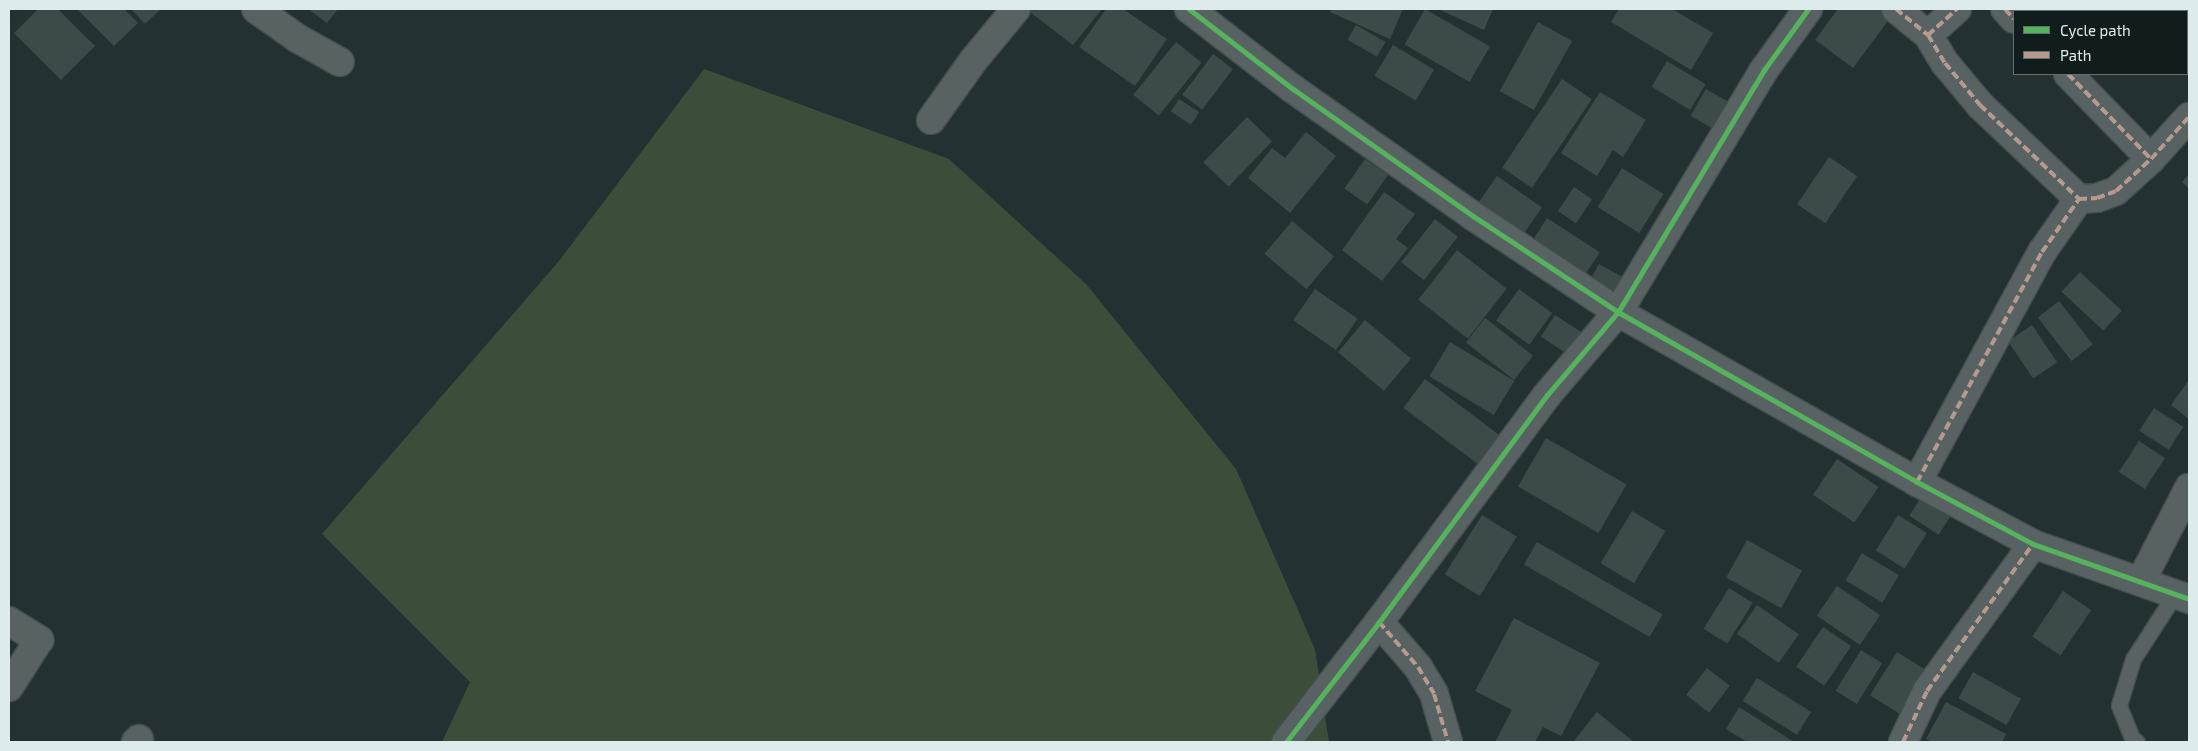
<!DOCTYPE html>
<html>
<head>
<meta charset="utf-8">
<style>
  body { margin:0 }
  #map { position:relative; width:2198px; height:751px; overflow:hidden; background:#243132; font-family:"Exo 2",sans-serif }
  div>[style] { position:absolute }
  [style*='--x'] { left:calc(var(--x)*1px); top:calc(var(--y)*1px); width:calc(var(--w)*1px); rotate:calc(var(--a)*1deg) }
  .green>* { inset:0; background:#3c4e39 }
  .building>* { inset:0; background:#3c4a49; transform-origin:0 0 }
  .roads { filter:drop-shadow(1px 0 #434e4f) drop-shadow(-1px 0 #434e4f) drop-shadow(0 1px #434e4f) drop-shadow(0 -1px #434e4f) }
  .service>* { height:15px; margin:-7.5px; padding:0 7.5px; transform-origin:7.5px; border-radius:7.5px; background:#596263 }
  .minor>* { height:28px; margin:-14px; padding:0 14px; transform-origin:14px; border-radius:14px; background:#596263 }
  .tertiary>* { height:28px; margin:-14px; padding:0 14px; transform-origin:14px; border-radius:14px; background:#596263 }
  .quiet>* { height:4px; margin-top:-2px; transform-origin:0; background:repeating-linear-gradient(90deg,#b69a8f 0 8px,transparent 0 12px) }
  .cycleway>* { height:5px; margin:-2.5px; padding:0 2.5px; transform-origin:2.5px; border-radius:2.5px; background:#56b35d }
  span { translate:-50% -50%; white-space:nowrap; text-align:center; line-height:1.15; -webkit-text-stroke:4px #111c1c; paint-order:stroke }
  .frame { position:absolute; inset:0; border:10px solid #ddebec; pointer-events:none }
  .legend { position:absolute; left:2013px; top:10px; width:175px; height:65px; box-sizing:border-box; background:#111c1c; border:1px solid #636f6f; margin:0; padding:6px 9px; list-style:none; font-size:15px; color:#ddebec }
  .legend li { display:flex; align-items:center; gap:10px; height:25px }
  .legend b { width:25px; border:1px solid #636f6f }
</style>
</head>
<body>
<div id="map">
  <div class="green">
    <div style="clip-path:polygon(704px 69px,949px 159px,1086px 284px,1236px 469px,1315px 649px,1329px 742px,442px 742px,470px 682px,322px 534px,559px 261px)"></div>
  </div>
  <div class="building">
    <div style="clip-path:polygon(38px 9px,58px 9px,95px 46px,61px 80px,14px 33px)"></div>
    <div style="clip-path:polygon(77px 9px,124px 9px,138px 23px,114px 46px)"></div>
    <div style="clip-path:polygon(131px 9px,161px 9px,145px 24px)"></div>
    <div style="clip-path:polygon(308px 9px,338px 9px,327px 23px)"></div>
    <div style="clip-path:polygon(1026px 9px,1102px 9px,1073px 45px)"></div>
    <div style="clip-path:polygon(1106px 9px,1123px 9px,1167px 39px,1135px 86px,1079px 47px)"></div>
    <div style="clip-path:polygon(1332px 9px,1403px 9px,1390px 39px,1330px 12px)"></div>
    <div style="left:1425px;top:9px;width:75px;height:41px;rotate:30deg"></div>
    <div style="clip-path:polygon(1438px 9px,1493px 9px,1484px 30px)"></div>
    <div style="clip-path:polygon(1619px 9px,1672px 9px,1713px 33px,1691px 70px,1611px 22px)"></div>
    <div style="clip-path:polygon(1838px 9px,1886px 9px,1893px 14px,1853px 68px,1815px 40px)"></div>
    <div style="left:2086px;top:9px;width:31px;height:3px"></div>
    <div style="left:1538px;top:22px;width:39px;height:79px;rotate:29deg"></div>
    <div style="left:1356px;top:25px;width:34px;height:17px;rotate:30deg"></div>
    <div style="left:1176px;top:42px;width:33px;height:68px;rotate:39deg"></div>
    <div style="left:1393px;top:45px;width:48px;height:36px;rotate:31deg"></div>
    <div style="left:1213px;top:54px;width:25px;height:51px;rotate:37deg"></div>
    <div style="left:1667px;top:61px;width:45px;height:30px;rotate:31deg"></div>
    <div style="left:1562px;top:79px;width:36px;height:107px;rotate:34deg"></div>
    <div style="left:1706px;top:89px;width:34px;height:31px;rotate:30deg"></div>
    <div style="clip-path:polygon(1600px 92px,1646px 120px,1623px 157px,1613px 150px,1597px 176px,1561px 153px)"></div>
    <div style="left:1179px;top:99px;width:24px;height:15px;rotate:33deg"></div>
    <div style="left:1247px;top:117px;width:35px;height:63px;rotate:44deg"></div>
    <div style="clip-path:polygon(1306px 132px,1336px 156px,1290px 213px,1248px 178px,1272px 148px,1285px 158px)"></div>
    <div style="left:1829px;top:157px;width:34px;height:57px;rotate:34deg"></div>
    <div style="left:1365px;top:159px;width:28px;height:36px;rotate:35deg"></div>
    <div style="left:1622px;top:168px;width:49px;height:46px;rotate:32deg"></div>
    <div style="clip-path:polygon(2189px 174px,2189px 189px,2182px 182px)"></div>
    <div style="left:1497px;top:176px;width:55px;height:35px;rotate:35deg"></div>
    <div style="left:1574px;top:187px;width:22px;height:29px;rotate:34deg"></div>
    <div style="clip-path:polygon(1384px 192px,1415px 214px,1396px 239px,1408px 248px,1382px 281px,1342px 250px)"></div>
    <div style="left:1547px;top:218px;width:63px;height:34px;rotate:33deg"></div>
    <div style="left:1435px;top:219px;width:29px;height:55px;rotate:38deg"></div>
    <div style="left:1292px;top:221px;width:55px;height:43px;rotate:40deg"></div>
    <div style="left:1457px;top:250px;width:63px;height:63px;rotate:38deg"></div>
    <div style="left:1599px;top:264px;width:26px;height:16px;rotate:29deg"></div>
    <div style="left:2080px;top:272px;width:57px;height:27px;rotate:43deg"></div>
    <div style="left:1315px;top:289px;width:52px;height:38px;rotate:35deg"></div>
    <div style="left:1519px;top:289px;width:41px;height:39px;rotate:36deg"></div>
    <div style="left:2059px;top:301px;width:55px;height:27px;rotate:52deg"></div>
    <div style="left:1555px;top:315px;width:33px;height:26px;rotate:33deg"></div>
    <div style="left:1485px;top:318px;width:61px;height:31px;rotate:38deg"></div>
    <div style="left:1365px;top:320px;width:60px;height:42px;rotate:40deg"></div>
    <div style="left:2032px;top:325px;width:45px;height:29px;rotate:56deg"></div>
    <div style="left:1450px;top:342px;width:75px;height:40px;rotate:31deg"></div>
    <div style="left:1425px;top:379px;width:102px;height:36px;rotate:37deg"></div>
    <div style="clip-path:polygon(2189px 380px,2189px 419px,2171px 405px)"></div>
    <div style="left:2154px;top:408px;width:35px;height:27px;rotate:33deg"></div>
    <div style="left:1546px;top:438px;width:93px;height:56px;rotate:30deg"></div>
    <div style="left:2139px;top:441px;width:31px;height:37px;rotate:33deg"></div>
    <div style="left:1837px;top:459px;width:50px;height:43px;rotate:34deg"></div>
    <div style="left:1924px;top:493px;width:35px;height:27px;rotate:33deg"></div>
    <div style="left:1632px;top:511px;width:39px;height:61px;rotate:31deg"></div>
    <div style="left:1482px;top:515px;width:41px;height:70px;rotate:32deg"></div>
    <div style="left:1898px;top:515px;width:34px;height:42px;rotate:32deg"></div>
    <div style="left:1747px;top:540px;width:63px;height:43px;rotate:29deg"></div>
    <div style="left:1537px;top:542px;width:145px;height:26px;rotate:30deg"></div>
    <div style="left:1862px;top:553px;width:43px;height:32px;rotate:31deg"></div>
    <div style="left:1837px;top:586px;width:52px;height:36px;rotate:34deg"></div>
    <div style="left:1729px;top:588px;width:28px;height:48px;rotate:32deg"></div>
    <div style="left:2063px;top:591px;width:34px;height:55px;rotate:34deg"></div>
    <div style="left:1757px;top:605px;width:51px;height:35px;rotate:35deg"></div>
    <div style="clip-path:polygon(1514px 618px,1600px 663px,1561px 736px,1543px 727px,1535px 742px,1495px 742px,1512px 710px,1475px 691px)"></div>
    <div style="left:1823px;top:627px;width:34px;height:48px;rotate:34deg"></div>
    <div style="left:1861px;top:650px;width:25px;height:48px;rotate:32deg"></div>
    <div style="left:1897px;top:652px;width:36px;height:51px;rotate:32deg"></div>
    <div style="left:1707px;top:668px;width:29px;height:34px;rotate:38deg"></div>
    <div style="left:1973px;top:672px;width:55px;height:30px;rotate:29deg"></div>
    <div style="left:1757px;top:678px;width:64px;height:27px;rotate:32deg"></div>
    <div style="clip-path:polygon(1946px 702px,2006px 734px,2002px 742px,1932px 742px,1926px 739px)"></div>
    <div style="clip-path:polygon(1739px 707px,1794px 742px,1747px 742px,1726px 729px)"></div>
    <div style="clip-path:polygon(1597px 712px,1634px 742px,1573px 742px)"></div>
  </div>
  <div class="roads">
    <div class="service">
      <div style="--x:2137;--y:742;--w:6;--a:-141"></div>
      <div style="--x:2132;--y:738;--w:35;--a:-112"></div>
      <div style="--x:2119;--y:705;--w:48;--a:-73.1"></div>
      <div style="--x:2133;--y:659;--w:77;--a:-57.1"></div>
    </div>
    <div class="minor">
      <div style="--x:256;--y:9;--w:50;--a:35.3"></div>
      <div style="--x:297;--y:38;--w:49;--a:29.2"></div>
      <div style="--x:1896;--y:9;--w:41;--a:39.1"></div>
      <div style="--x:1928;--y:35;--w:33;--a:59"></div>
      <div style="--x:1945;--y:63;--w:55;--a:50.2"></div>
      <div style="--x:1980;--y:105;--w:137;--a:43.5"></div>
      <div style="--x:2005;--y:9;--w:13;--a:48"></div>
      <div style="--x:1928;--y:35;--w:39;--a:-42"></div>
      <div style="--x:2068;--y:74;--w:119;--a:45.7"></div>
      <div style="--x:931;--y:120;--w:72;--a:-54.6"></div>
      <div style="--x:973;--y:61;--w:67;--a:-50.4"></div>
      <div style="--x:1917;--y:482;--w:262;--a:-61.5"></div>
      <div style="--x:2042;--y:252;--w:65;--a:-55.1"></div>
      <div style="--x:2079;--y:199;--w:18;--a:-3"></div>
      <div style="--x:2097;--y:198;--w:20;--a:-20"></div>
      <div style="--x:2116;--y:191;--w:47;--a:-42.4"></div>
      <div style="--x:2151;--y:159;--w:57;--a:-47.9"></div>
      <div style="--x:2141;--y:581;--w:105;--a:-62.7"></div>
      <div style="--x:9;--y:621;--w:36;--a:32"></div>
      <div style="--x:39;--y:640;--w:56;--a:122.6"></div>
      <div style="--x:1379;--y:622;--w:60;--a:49.1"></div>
      <div style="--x:1418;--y:667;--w:31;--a:59"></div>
      <div style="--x:1434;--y:694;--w:50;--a:73.7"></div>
      <div style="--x:136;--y:742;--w:4;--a:-45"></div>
      <div style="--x:1286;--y:742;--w:152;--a:-52.2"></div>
      <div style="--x:1379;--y:622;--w:282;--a:-53.5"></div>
      <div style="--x:1547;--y:395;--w:109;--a:-49.5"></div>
      <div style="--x:1618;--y:312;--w:283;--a:-58.9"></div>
      <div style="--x:1764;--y:70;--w:75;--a:-54.2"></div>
      <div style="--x:1903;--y:742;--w:56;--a:-64.8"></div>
      <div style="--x:1927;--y:691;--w:181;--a:-54.2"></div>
    </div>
    <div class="tertiary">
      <div style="--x:1189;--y:9;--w:131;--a:37.6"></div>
      <div style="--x:1293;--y:89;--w:220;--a:35.2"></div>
      <div style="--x:1473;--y:216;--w:174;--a:33.5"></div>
      <div style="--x:1618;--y:312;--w:344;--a:29.6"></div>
      <div style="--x:1917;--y:482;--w:132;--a:28.1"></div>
      <div style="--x:2033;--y:544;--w:165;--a:19.4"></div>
    </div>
  </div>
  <div class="quiet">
    <div style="--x:1896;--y:9;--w:41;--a:39.1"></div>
    <div style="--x:1928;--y:35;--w:33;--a:59"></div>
    <div style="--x:1945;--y:63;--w:55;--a:50.2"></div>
    <div style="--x:1980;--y:105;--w:137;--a:43.5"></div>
    <div style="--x:2005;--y:9;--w:13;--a:48"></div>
    <div style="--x:1928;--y:35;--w:39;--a:-42"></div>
    <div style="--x:2068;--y:74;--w:119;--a:45.7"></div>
    <div style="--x:1917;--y:482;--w:262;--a:-61.5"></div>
    <div style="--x:2042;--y:252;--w:65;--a:-55.1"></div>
    <div style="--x:2079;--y:199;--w:18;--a:-3"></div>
    <div style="--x:2097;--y:198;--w:20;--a:-20"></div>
    <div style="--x:2116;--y:191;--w:47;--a:-42.4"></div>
    <div style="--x:2151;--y:159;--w:57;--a:-47.9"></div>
    <div style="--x:1379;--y:622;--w:60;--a:49.1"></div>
    <div style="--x:1418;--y:667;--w:31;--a:59"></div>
    <div style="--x:1434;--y:694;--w:50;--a:73.7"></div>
    <div style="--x:1903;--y:742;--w:56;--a:-64.8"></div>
    <div style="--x:1927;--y:691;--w:181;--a:-54.2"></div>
  </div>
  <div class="cycleway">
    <div style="--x:1189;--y:9;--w:131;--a:37.6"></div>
    <div style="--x:1293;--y:89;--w:220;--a:35.2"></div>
    <div style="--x:1473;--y:216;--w:174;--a:33.5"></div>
    <div style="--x:1618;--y:312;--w:344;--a:29.6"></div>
    <div style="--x:1917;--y:482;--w:132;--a:28.1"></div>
    <div style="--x:2033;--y:544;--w:165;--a:19.4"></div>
    <div style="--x:1286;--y:742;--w:152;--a:-52.2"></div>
    <div style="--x:1379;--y:622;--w:282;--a:-53.5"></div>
    <div style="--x:1547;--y:395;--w:109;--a:-49.5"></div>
    <div style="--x:1618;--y:312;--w:283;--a:-58.9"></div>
    <div style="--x:1764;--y:70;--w:75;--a:-54.2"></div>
  </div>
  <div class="frame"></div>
  <ul class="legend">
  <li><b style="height:6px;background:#56b35d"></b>Cycle path</li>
  <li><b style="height:6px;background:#b69a8f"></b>Path</li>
  </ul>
</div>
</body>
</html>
